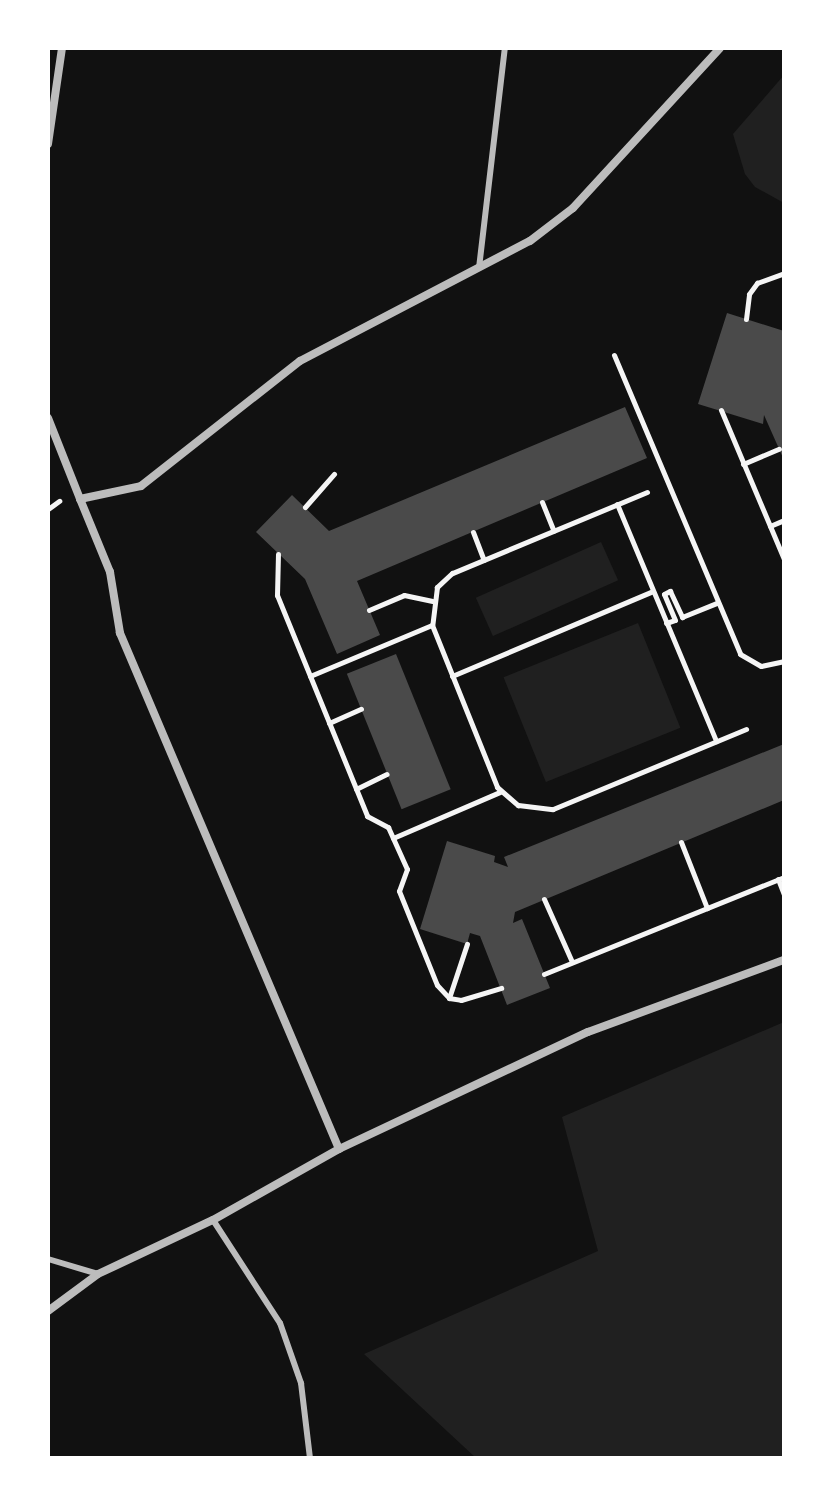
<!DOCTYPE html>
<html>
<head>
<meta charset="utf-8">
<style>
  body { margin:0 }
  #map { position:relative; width:832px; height:1506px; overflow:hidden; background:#111; font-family:"PT Sans",sans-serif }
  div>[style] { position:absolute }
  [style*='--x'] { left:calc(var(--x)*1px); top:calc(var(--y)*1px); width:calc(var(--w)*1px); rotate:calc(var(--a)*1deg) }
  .green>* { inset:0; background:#202020; transform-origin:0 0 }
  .building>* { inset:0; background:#4a4a4a; transform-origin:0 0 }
  .path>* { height:5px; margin:-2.5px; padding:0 2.5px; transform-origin:2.5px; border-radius:2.5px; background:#f5f5f5 }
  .service>* { height:6px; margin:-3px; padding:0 3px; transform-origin:3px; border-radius:3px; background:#bcbcbc }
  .minor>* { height:8px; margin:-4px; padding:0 4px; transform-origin:4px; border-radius:4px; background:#bcbcbc }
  span { translate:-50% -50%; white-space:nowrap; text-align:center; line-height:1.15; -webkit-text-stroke:7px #fff; paint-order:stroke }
  .frame { position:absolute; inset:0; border:50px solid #fff; pointer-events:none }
</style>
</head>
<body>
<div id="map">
  <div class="green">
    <div style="clip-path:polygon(784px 75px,784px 203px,755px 187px,745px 174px,733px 134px)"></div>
    <div style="left:601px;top:542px;width:42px;height:137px;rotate:66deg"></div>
    <div style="left:638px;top:623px;width:113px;height:145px;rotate:68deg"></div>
    <div style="clip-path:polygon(784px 1022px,784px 1458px,476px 1458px,364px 1354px,598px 1251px,562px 1117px)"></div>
  </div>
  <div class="building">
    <div style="clip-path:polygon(727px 313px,784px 331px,784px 460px,764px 415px,763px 424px,698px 404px)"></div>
    <div style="clip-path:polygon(625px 407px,647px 458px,357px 581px,380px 635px,337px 654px,305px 579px,256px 532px,292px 495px,329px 531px)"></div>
    <div style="left:396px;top:654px;width:146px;height:53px;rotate:68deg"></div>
    <div style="clip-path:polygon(784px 744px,784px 800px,515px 912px,513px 923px,522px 919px,550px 988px,507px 1005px,480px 936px,470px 933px,467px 944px,420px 929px,447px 841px,495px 856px,494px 862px,508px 867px,504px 857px)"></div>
  </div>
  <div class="path">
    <div style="--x:746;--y:319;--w:25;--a:-83"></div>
    <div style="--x:749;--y:294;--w:14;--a:-54"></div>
    <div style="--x:757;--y:283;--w:29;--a:-20"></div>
    <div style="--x:614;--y:355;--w:324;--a:67.1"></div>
    <div style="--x:740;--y:654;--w:24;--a:30"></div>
    <div style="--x:761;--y:666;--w:24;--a:-12"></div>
    <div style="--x:721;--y:410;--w:162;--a:67.1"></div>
    <div style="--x:743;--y:464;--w:39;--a:-23"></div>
    <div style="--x:647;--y:492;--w:211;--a:157.4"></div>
    <div style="--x:452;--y:573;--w:21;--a:137"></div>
    <div style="--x:437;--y:587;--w:38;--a:97"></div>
    <div style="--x:432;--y:625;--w:175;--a:68.1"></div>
    <div style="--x:497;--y:787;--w:28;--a:41"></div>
    <div style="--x:518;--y:805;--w:35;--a:7"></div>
    <div style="--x:553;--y:809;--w:209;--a:-22.5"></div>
    <div style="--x:542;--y:502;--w:31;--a:68"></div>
    <div style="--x:617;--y:504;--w:257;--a:67.3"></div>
    <div style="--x:305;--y:507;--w:44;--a:-48.7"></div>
    <div style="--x:48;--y:509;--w:14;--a:-36"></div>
    <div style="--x:770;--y:526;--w:15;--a:-23"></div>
    <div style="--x:473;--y:532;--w:30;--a:69"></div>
    <div style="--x:278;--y:554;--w:41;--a:91.4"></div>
    <div style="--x:277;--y:595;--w:239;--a:67.8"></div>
    <div style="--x:367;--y:816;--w:24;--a:28"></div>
    <div style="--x:388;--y:827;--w:46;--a:65.7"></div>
    <div style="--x:407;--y:869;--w:23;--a:110"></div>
    <div style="--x:399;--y:891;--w:101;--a:68"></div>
    <div style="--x:437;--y:985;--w:18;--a:47"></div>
    <div style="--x:449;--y:998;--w:12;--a:9"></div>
    <div style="--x:461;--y:1000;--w:42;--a:-16.7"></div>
    <div style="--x:369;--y:610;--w:38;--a:-23"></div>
    <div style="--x:404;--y:595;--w:29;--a:12"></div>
    <div style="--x:666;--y:623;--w:9;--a:-18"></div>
    <div style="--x:675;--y:620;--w:28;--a:-113"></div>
    <div style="--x:664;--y:594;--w:7;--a:-27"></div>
    <div style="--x:670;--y:591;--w:29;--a:65"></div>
    <div style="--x:682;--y:617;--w:37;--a:-22"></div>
    <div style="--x:310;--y:676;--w:132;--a:-22.7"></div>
    <div style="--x:452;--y:676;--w:218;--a:-22.9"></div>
    <div style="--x:329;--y:723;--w:35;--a:-24"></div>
    <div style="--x:356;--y:789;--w:34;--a:-26"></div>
    <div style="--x:393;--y:838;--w:116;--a:-23.3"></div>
    <div style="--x:681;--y:842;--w:71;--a:68.5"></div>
    <div style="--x:778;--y:879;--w:17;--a:69"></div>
    <div style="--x:544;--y:899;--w:69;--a:66"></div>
    <div style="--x:544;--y:974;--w:259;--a:-22"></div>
    <div style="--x:449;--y:998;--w:57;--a:-71.6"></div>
  </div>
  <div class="service">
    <div style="--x:479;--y:268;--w:222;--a:-83.3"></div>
    <div style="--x:213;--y:1220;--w:123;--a:57"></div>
    <div style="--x:280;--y:1323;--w:64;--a:70.7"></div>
    <div style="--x:301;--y:1383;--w:76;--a:83.2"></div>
    <div style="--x:48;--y:1259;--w:52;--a:16.7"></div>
  </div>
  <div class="minor">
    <div style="--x:48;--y:144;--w:97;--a:-81.7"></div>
    <div style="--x:48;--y:418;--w:87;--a:68.4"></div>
    <div style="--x:339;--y:1149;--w:561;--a:-113"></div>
    <div style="--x:120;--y:633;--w:62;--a:-99.3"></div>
    <div style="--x:110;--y:572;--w:79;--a:-112.3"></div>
    <div style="--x:80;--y:499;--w:62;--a:-12"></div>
    <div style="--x:141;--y:486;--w:202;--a:-38.2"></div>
    <div style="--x:300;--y:361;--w:259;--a:-27.6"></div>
    <div style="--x:530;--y:241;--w:54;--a:-37.5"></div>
    <div style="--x:573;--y:208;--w:217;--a:-47.4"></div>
    <div style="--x:48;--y:1311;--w:62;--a:-36.5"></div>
    <div style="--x:98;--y:1274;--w:127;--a:-25.2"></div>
    <div style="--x:213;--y:1220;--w:145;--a:-29.4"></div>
    <div style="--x:339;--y:1149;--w:275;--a:-25.2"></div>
    <div style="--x:588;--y:1032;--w:209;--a:-20.2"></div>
  </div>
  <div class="frame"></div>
</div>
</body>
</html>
